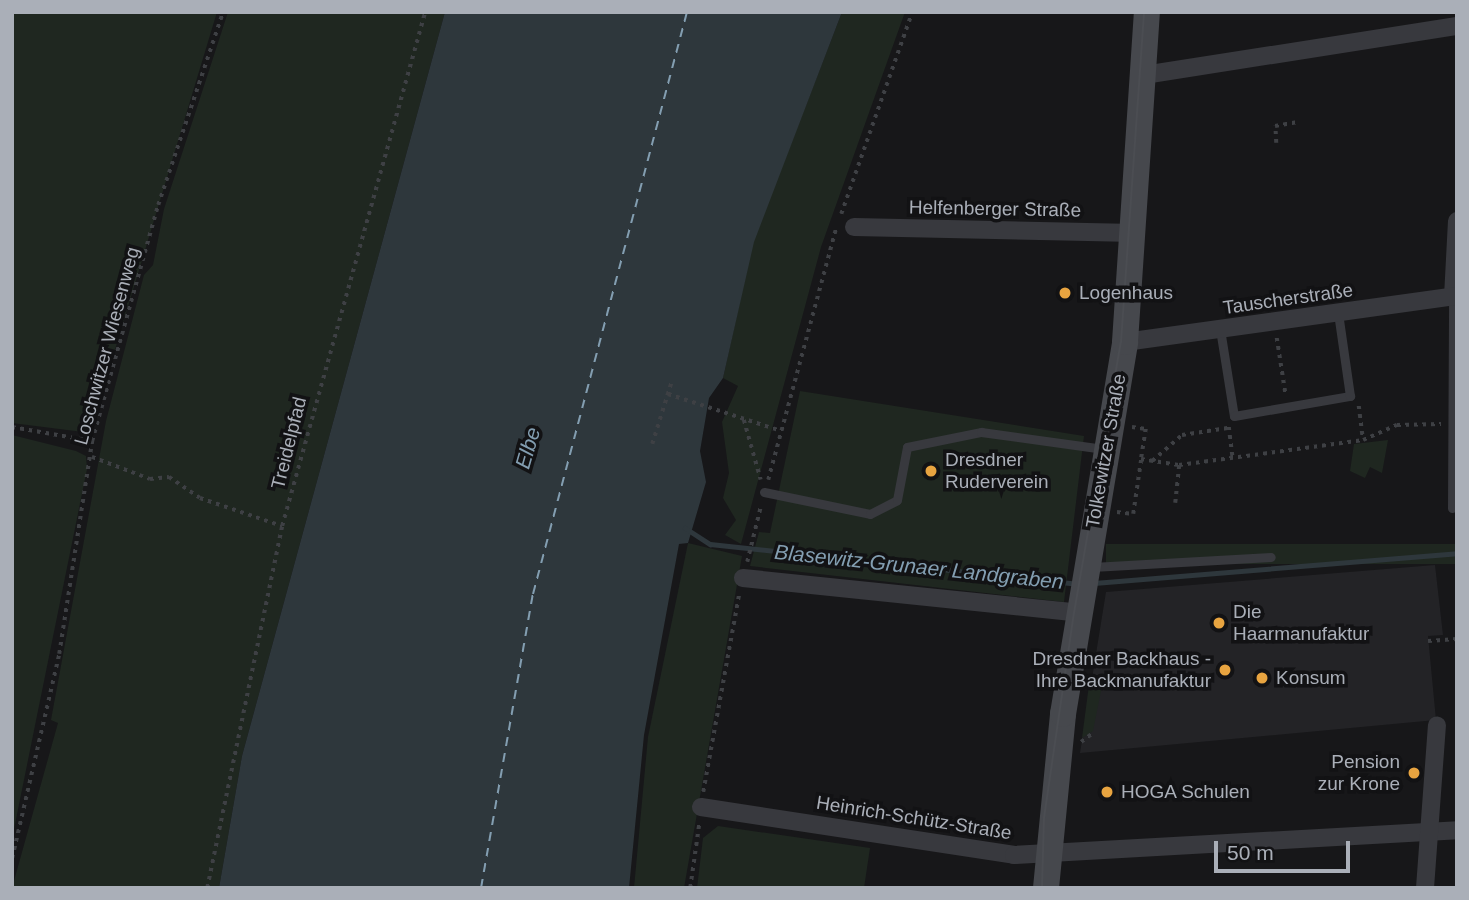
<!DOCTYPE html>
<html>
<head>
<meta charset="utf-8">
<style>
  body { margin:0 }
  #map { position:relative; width:1469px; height:900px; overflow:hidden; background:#171719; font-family:Arial,sans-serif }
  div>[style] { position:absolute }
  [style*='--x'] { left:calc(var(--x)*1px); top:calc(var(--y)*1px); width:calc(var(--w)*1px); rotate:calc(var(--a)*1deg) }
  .built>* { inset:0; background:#232326 }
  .green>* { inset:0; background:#1f2720; transform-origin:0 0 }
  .water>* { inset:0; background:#2e373c }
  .stream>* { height:5px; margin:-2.5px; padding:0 2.5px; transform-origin:2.5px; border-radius:2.5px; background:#2e373c }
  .ferry>* { height:2px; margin-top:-1px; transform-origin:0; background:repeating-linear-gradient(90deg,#839eb1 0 9px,transparent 0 16px) }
  .path>* { height:3.5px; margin-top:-1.75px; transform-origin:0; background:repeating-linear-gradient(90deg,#3e4044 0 3.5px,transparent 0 8.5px) }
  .lane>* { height:9px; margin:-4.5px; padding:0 4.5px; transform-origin:4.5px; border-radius:4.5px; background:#38393e }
  .street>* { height:18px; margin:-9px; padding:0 9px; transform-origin:9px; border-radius:9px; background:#38393e }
  .secondary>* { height:26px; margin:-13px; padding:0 13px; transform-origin:13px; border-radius:13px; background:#46484d }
  .tram>* { height:2px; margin:-1px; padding:0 1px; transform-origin:1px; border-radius:1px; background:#4b4d52 }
  .dots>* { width:19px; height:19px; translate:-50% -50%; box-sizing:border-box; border:4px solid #121214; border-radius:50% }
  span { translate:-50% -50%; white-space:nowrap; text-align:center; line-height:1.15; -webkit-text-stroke:7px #121214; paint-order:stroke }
  .street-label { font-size:19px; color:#aaafb8 }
  .poi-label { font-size:19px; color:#aaafb8 }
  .left { translate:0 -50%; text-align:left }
  .right { translate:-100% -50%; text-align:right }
  .water-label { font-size:21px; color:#839eb1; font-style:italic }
  .frame { position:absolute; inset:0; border:14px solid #aaafb8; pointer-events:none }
  .scale { position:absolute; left:1214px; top:841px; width:136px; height:32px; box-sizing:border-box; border:4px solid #aaafb8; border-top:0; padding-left:9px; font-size:21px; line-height:24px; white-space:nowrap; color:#aaafb8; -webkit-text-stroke:5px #121214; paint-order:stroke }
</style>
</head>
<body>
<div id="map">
  <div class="built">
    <div style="clip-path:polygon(1435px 565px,1443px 635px,1428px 636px,1436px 720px,1080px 753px,1106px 592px)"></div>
  </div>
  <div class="green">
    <div style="clip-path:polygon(12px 12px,217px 12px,94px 419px,83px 432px,12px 423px)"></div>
    <div style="clip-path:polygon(228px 12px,445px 12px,242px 756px,219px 888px,12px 888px,58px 723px,51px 720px,106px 421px,144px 275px,153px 265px,164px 209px)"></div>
    <div style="clip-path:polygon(842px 12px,905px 12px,821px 247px,741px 544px,725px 535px,736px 520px,723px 498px,729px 473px,722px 422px,738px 386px,723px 378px,753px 242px)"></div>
    <div style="clip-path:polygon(800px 391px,1084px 436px,1064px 602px,750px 566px,759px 532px,770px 533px)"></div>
    <div style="clip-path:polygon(12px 435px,76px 451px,86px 456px,87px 469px,12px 839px)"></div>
    <div style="clip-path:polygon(1388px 440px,1382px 473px,1370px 467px,1365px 478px,1350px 471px,1354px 444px)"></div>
    <div style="clip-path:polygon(688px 543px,742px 556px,684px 888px,634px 888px,648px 737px)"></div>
    <div style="left:1457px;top:544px;width:20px;height:351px;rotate:90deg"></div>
    <div style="clip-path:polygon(1090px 677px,1102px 686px,1093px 731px,1082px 738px)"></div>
    <div style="clip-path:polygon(718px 826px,870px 848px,864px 888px,697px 888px,703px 838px)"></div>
  </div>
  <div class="water">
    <div style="clip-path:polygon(445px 12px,842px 12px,754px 242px,723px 378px,709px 398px,700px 451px,706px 482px,688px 543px,679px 544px,644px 735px,629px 888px,219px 888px,242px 756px)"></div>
  </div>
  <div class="stream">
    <div style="--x:685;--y:528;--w:30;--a:33"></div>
    <div style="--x:710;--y:544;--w:369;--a:6.2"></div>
    <div style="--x:1094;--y:583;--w:364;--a:-4.7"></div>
  </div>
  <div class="ferry">
    <div style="--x:481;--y:888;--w:299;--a:-80"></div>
    <div style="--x:533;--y:594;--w:602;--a:-75.18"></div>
  </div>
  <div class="path">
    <div style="--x:1276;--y:143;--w:17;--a:-93"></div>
    <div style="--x:1275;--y:126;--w:23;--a:-10"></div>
    <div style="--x:841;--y:214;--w:214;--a:-70.6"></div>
    <div style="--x:1277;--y:338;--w:59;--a:81.2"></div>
    <div style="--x:668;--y:394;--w:119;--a:18.1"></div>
    <div style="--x:1359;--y:406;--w:34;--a:83"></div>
    <div style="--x:744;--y:420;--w:62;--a:74.2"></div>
    <div style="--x:12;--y:427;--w:81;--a:9.9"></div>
    <div style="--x:1132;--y:427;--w:14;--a:8"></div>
    <div style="--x:1146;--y:429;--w:30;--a:99"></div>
    <div style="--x:1141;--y:459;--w:38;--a:9"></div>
    <div style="--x:1179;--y:465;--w:186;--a:-7.7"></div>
    <div style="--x:1363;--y:440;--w:37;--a:-24"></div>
    <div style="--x:1397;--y:425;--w:44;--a:-1.3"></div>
    <div style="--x:1229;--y:427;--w:31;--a:83"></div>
    <div style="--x:652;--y:444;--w:67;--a:-72.6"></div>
    <div style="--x:92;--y:457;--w:62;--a:20.8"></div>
    <div style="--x:150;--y:479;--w:19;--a:-6"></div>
    <div style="--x:169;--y:477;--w:37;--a:34"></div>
    <div style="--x:200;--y:498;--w:87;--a:18.9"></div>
    <div style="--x:1152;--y:461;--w:40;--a:-41"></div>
    <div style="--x:1182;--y:435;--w:46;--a:-8.8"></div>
    <div style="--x:768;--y:480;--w:261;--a:-74.9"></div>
    <div style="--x:1175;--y:503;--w:38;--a:-84"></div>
    <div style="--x:1117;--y:512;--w:16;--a:7"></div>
    <div style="--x:1133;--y:514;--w:56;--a:-81.7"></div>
    <div style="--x:747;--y:562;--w:59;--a:-76.2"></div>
    <div style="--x:1428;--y:641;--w:29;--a:-4"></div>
    <div style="--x:1081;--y:742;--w:15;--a:-37"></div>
    <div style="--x:703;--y:792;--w:202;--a:-79.7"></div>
    <div style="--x:12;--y:858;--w:209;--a:-77"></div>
    <div style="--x:59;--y:654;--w:216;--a:-81.2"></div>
    <div style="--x:92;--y:441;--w:245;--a:-74.4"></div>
    <div style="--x:158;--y:205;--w:204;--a:-71.4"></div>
    <div style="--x:207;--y:888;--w:370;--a:-78.3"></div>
    <div style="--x:282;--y:526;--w:534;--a:-74.45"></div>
    <div style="--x:690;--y:888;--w:65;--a:-82"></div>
  </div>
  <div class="lane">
    <div style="--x:1220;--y:329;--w:88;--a:80.9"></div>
    <div style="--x:1234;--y:416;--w:118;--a:-9.8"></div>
    <div style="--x:1350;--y:396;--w:84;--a:-98.2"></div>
    <div style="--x:764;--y:492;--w:108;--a:11.7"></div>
    <div style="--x:870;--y:514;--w:30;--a:-27"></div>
    <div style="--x:897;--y:500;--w:54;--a:-79.3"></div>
    <div style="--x:907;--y:447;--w:76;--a:-11.5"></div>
    <div style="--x:981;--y:432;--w:124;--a:7.9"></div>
    <div style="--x:1452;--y:508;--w:211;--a:-89.7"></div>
    <div style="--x:1092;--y:567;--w:179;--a:-3.2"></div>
  </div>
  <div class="street">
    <div style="--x:1144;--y:75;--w:317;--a:-8.9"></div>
    <div style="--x:854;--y:227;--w:281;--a:1.2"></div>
    <div style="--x:1453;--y:297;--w:76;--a:-87"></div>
    <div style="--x:1125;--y:342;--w:335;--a:-7.9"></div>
    <div style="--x:743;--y:578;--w:338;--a:5.9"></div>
    <div style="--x:701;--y:807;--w:317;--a:8.7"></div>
    <div style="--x:1014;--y:855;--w:444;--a:-3.2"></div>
    <div style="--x:1425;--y:888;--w:163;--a:-85.8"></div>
  </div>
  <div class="secondary">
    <div style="--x:1046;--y:888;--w:175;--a:-84.4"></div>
    <div style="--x:1063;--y:714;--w:377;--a:-80.5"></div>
    <div style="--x:1125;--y:342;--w:331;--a:-86.2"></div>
  </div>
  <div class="tram">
    <div style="--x:1042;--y:888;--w:70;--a:-88.4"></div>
    <div style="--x:1044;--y:818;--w:207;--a:-81.7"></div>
    <div style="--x:1074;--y:613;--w:275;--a:-80.2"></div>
    <div style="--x:1121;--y:342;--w:331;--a:-86"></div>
  </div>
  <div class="dots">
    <div style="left:1065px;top:293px;background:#e8a440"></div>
    <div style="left:931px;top:471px;background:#e8a440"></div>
    <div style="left:1219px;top:623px;background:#e8a440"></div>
    <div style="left:1225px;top:670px;background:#e8a440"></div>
    <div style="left:1262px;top:678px;background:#e8a440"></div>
    <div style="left:1414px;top:773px;background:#e8a440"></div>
    <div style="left:1107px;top:792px;background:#e8a440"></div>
  </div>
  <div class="street-label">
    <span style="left:995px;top:209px;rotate:1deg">Helfenberger Straße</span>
    <span style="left:1288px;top:299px;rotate:-8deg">Tauscherstraße</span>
    <span style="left:107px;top:346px;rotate:-75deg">Loschwitzer Wiesenweg</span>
    <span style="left:289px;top:443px;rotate:-76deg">Treidelpfad</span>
    <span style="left:1106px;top:451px;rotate:-80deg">Tolkewitzer Straße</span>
    <span style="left:914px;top:818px;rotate:9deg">Heinrich-Schütz-Straße</span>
  </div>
  <div class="poi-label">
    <span class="left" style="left:1079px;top:293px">Logenhaus</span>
    <span class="left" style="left:945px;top:471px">Dresdner<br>Ruderverein</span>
    <span class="left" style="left:1233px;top:623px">Die<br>Haarmanufaktur</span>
    <span class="right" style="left:1211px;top:670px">Dresdner Backhaus -<br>Ihre Backmanufaktur</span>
    <span class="left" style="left:1276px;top:678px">Konsum</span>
    <span class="right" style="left:1400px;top:773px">Pension<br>zur Krone</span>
    <span class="left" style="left:1121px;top:792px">HOGA Schulen</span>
  </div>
  <div class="water-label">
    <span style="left:528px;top:448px;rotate:-74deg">Elbe</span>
    <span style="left:919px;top:567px;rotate:6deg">Blasewitz‐Grunaer Landgraben</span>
  </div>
  <div class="frame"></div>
  <div class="scale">50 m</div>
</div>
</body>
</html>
